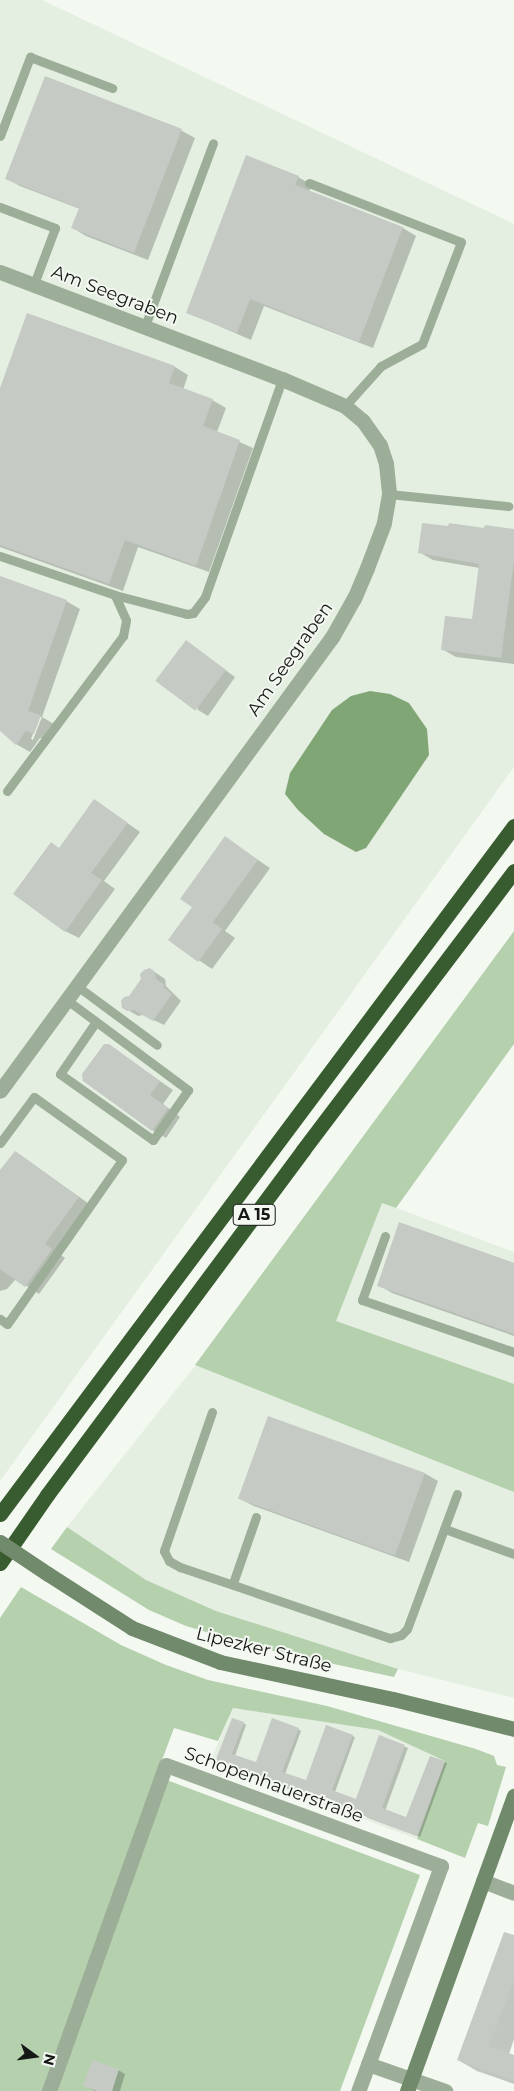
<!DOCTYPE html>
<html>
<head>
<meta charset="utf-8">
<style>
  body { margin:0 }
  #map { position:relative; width:514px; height:2091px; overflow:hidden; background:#f3f8f1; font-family:Montserrat,sans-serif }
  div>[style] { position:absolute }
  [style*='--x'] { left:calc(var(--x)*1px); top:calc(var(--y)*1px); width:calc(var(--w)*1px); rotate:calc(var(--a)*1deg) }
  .built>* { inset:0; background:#e4eee1 }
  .green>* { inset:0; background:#b4d0ad }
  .water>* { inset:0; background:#81a676 }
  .shadow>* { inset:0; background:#0003 }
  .building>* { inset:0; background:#c5cac4; transform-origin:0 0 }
  .lane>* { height:9px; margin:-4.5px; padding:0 4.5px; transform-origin:4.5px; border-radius:4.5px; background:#9cad98 }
  .street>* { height:15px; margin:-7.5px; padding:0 7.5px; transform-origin:7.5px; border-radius:7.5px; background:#9cad98 }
  .secondary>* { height:15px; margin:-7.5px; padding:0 7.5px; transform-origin:7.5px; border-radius:7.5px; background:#718a6b }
  .highway>* { height:15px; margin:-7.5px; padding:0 7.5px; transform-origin:7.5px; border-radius:7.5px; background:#385b2f }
  .secondary-bridge>* { height:15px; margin:-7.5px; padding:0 7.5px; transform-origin:7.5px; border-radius:7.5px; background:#718a6b }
  span { translate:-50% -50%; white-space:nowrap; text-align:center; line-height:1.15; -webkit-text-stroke:4px #f3f8f1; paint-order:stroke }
  .shield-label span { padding:1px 4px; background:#f3f8f1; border:1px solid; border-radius:4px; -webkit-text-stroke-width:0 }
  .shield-label { font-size:16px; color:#161815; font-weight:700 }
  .street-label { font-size:18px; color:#161815 }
  .north { position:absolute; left:10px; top:2031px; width:50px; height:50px; -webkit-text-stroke:4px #f3f8f1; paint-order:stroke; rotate:104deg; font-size:14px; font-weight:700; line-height:20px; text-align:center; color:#161815 }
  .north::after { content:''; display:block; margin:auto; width:18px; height:22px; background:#161815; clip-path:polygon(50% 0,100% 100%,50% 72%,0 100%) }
</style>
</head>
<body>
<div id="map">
  <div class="built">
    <div style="clip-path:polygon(0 0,42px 0,514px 224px,514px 767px,0 1481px)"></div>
    <div style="clip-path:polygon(338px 1186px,514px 1252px,514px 1698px,398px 1669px,216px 1611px,146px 1580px,67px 1527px)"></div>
    <div style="clip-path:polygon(233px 1708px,378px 1730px,445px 1761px,417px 1839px,210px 1762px)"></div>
  </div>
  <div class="green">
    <div style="clip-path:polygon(514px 931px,514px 1044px,396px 1208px,382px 1203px,336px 1321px,514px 1384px,514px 1492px,195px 1365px)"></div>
    <div style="clip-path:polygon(67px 1527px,146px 1580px,216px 1611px,398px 1669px,394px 1677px,264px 1649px,186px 1626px,149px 1610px,51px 1549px)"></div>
    <div style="clip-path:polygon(21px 1587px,121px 1645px,166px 1665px,208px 1680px,327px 1706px,476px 1749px,494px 1756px,497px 1765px,506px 1767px,488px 1826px,478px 1823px,465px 1858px,417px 1839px,445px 1761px,378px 1730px,233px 1708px,218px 1741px,174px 1728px,156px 1776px,420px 1875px,340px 2091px,0 2091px,0 1618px)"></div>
  </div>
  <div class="water">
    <div style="clip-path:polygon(370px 691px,390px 694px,409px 703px,427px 729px,429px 755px,366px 848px,356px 852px,324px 834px,298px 810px,285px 794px,290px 773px,332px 710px,351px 696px)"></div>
  </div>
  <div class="shadow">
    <div style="clip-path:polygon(46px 78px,182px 131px,195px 138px,148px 260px,86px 236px,73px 228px,80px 209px,20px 186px,7px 179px)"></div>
    <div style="clip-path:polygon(298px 177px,312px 185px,309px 192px,403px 228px,416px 236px,373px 348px,264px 306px,251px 340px,187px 312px)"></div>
    <div style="clip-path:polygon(175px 367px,188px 375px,183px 390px,212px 400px,226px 408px,217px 432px,253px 448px,209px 572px,138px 547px,123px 591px,0 547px,0 392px)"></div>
    <div style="clip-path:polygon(514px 530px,514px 664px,456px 657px,442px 649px,473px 621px,480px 568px,433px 560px,419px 552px)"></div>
    <div style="clip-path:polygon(evenodd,0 578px,66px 601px,80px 609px,42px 717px,54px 724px,48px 741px,40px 738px,30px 752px,16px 744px,0 730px,0 578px,39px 717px,42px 717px,33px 740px,31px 739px,39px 717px)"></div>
    <div style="clip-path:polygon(186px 642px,235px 677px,208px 716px,198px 710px)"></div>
    <div style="clip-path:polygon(95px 800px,140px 832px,104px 881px,115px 889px,79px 938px,65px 931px,60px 849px)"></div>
    <div style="clip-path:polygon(225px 838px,270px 868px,225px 931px,235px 938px,212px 969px,169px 940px,193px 907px)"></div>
    <div style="clip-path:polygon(150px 969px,165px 979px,166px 986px,181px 1001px,164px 1025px,143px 1015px,138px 1016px,123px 1007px)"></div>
    <div style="clip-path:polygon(108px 1045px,173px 1090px,163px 1104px,180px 1117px,166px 1138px,152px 1130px)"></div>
    <div style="clip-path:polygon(16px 1152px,92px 1206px,57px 1252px,65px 1258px,39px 1294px,16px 1279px,7px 1289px,0 1291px,0 1174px)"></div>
    <div style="clip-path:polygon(514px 1264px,514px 1336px,392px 1293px,379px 1285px)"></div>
    <div style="clip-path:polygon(424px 1473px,438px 1481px,409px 1562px,254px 1506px,240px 1499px)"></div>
    <div style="clip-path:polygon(244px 1723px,246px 1725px,235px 1756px,257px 1764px,298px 1729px,301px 1731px,285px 1774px,307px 1782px,352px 1736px,355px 1737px,335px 1792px,356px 1800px,380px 1737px,408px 1748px,385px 1811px,407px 1819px,444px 1762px,447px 1763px,420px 1837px,220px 1763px)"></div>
    <div style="clip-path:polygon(514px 1937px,514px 2039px,509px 2054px,514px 2056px,514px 2084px,477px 2071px,458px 2060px)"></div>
    <div style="clip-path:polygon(118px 2070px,125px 2074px,120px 2091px,95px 2091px,85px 2086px)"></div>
  </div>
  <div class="building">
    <div style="clip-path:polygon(45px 76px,182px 129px,134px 253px,71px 228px,79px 208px,5px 179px)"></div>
    <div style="clip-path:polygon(246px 155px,299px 176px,295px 185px,403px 227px,359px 342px,250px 299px,237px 333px,186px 313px)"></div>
    <div style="clip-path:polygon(27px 313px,175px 366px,169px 383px,213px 399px,203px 426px,240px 440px,196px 566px,125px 540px,109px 584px,0 545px,0 388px)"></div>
    <div style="clip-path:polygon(422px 523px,448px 526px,449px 523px,484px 528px,485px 525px,514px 529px,514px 561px,501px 658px,441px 650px,445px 616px,472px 619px,479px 564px,418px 553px)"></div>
    <div style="clip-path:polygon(0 576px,67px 600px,28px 711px,41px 715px,34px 734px,26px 731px,16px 745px,0 731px)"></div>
    <div style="left:186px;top:640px;width:50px;height:51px;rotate:37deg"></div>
    <div style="clip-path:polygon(94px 799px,128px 823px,91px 873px,102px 880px,65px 932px,13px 894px,51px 842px,59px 848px)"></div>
    <div style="clip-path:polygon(225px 836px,258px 860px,213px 922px,222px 929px,198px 962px,168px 940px,192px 907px,180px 899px)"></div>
    <div style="clip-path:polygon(150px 968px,155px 972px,156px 979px,165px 985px,163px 987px,172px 994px,153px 1021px,134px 1010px,127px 1011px,122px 1008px,121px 1001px,124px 997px,129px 996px,141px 979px,140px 974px,144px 970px)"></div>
    <div style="clip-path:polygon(104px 1044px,109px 1044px,160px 1081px,150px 1095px,168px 1108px,152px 1131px,83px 1081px,82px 1074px)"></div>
    <div style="clip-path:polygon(15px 1151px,79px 1197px,45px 1244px,52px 1249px,25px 1287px,0 1269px,0 1170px)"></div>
    <div style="clip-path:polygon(399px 1222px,514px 1263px,514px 1334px,377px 1286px)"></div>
    <div style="left:268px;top:1416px;width:167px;height:88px;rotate:20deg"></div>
    <div style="clip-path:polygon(232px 1718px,244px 1722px,232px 1754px,256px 1762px,272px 1718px,299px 1728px,282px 1772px,306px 1780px,326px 1725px,353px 1735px,332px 1790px,356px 1799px,379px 1735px,405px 1745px,382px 1808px,406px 1817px,430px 1756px,445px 1761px,417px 1836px,215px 1762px)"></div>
    <div style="clip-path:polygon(504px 1932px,514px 1935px,514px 1979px,489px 2046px,514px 2055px,514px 2081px,457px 2060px)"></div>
    <div style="clip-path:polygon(92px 2060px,119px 2069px,112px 2091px,97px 2091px,83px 2086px)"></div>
  </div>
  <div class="lane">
    <div style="--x:0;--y:136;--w:85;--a:-69.2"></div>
    <div style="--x:30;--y:57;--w:88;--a:20.7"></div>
    <div style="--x:309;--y:183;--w:163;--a:21.2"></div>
    <div style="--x:461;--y:242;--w:109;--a:110.9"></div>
    <div style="--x:422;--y:344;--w:47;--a:151.8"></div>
    <div style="--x:381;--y:366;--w:54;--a:132"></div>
    <div style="--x:0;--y:207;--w:59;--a:20.9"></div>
    <div style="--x:55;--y:228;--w:60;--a:110.6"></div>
    <div style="--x:145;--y:326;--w:195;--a:-69.6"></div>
    <div style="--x:389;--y:494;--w:120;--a:5.8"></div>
    <div style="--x:0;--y:556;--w:121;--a:18.7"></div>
    <div style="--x:115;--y:595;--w:74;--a:14.8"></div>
    <div style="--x:187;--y:614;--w:6;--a:-9"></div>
    <div style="--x:193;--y:613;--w:20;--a:-53"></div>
    <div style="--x:205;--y:597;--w:231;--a:-70.5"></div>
    <div style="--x:7;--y:791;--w:194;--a:-53.2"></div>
    <div style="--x:123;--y:636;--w:16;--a:-79"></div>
    <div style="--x:126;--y:620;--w:27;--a:-114"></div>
    <div style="--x:77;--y:986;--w:99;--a:36.4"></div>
    <div style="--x:67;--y:1000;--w:151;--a:36.6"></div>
    <div style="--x:188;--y:1090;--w:61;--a:125"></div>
    <div style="--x:153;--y:1140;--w:114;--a:-144.6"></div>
    <div style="--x:60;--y:1074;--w:62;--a:-55.5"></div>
    <div style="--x:0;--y:1143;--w:57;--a:-53.5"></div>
    <div style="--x:34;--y:1097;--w:108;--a:35.6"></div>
    <div style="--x:122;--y:1160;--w:200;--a:125"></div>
    <div style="--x:7;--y:1324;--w:9;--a:-144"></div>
    <div style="--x:385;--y:1236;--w:68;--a:109.8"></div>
    <div style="--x:362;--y:1300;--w:161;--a:18.9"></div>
    <div style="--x:212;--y:1412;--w:147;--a:109.1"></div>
    <div style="--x:164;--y:1551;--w:11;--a:63"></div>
    <div style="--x:169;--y:1561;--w:13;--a:29"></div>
    <div style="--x:180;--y:1567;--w:222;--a:18.7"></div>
    <div style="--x:390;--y:1638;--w:11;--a:-15"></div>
    <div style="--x:401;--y:1635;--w:8;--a:-45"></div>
    <div style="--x:407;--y:1629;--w:144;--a:-69.7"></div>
    <div style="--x:445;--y:1529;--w:73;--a:19.9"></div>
    <div style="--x:233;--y:1583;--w:70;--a:-70.8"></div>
  </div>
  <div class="street">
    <div style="--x:0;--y:272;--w:302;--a:20.8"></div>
    <div style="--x:282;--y:379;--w:69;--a:23.2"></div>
    <div style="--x:345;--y:406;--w:23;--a:40"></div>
    <div style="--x:363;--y:421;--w:29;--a:55"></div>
    <div style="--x:380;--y:445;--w:20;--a:72"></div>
    <div style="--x:386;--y:464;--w:30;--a:84"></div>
    <div style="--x:389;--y:494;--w:29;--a:100"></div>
    <div style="--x:384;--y:523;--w:48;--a:110.7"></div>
    <div style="--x:367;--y:568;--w:33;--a:113"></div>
    <div style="--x:354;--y:598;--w:45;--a:119.4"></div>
    <div style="--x:332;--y:637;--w:562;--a:126.18"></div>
    <div style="--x:483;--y:1881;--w:33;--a:21"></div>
    <div style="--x:368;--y:2064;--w:82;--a:19.3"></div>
    <div style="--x:49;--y:2091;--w:346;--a:-70.3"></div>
    <div style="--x:166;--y:1765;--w:293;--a:20.2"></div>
    <div style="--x:441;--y:1866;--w:240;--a:110.2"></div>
  </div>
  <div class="secondary">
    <div style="--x:48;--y:1574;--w:100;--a:32.7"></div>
    <div style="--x:132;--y:1628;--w:94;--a:21.1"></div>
    <div style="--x:220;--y:1662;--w:177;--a:12.1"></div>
    <div style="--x:393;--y:1699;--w:125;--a:13.9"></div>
    <div style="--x:407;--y:2091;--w:314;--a:-70.1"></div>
  </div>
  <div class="highway">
    <div style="--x:0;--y:1514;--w:859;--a:-53.24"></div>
    <div style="--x:0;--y:1563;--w:83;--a:-55.3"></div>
    <div style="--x:47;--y:1495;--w:430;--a:-53.4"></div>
    <div style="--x:303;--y:1150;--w:350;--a:-52.9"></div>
  </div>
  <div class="secondary-bridge">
    <div style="--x:0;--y:1542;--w:58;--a:33.7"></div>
  </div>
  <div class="shield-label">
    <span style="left:254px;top:1215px">A 15</span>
  </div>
  <div class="street-label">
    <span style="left:115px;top:295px;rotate:21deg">Am Seegraben</span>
    <span style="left:290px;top:659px;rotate:-55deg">Am Seegraben</span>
    <span style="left:264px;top:1650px;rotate:14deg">Lipezker Straße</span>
    <span style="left:274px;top:1785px;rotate:20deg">Schopenhauerstraße</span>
  </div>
  <div class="north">N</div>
</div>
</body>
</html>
